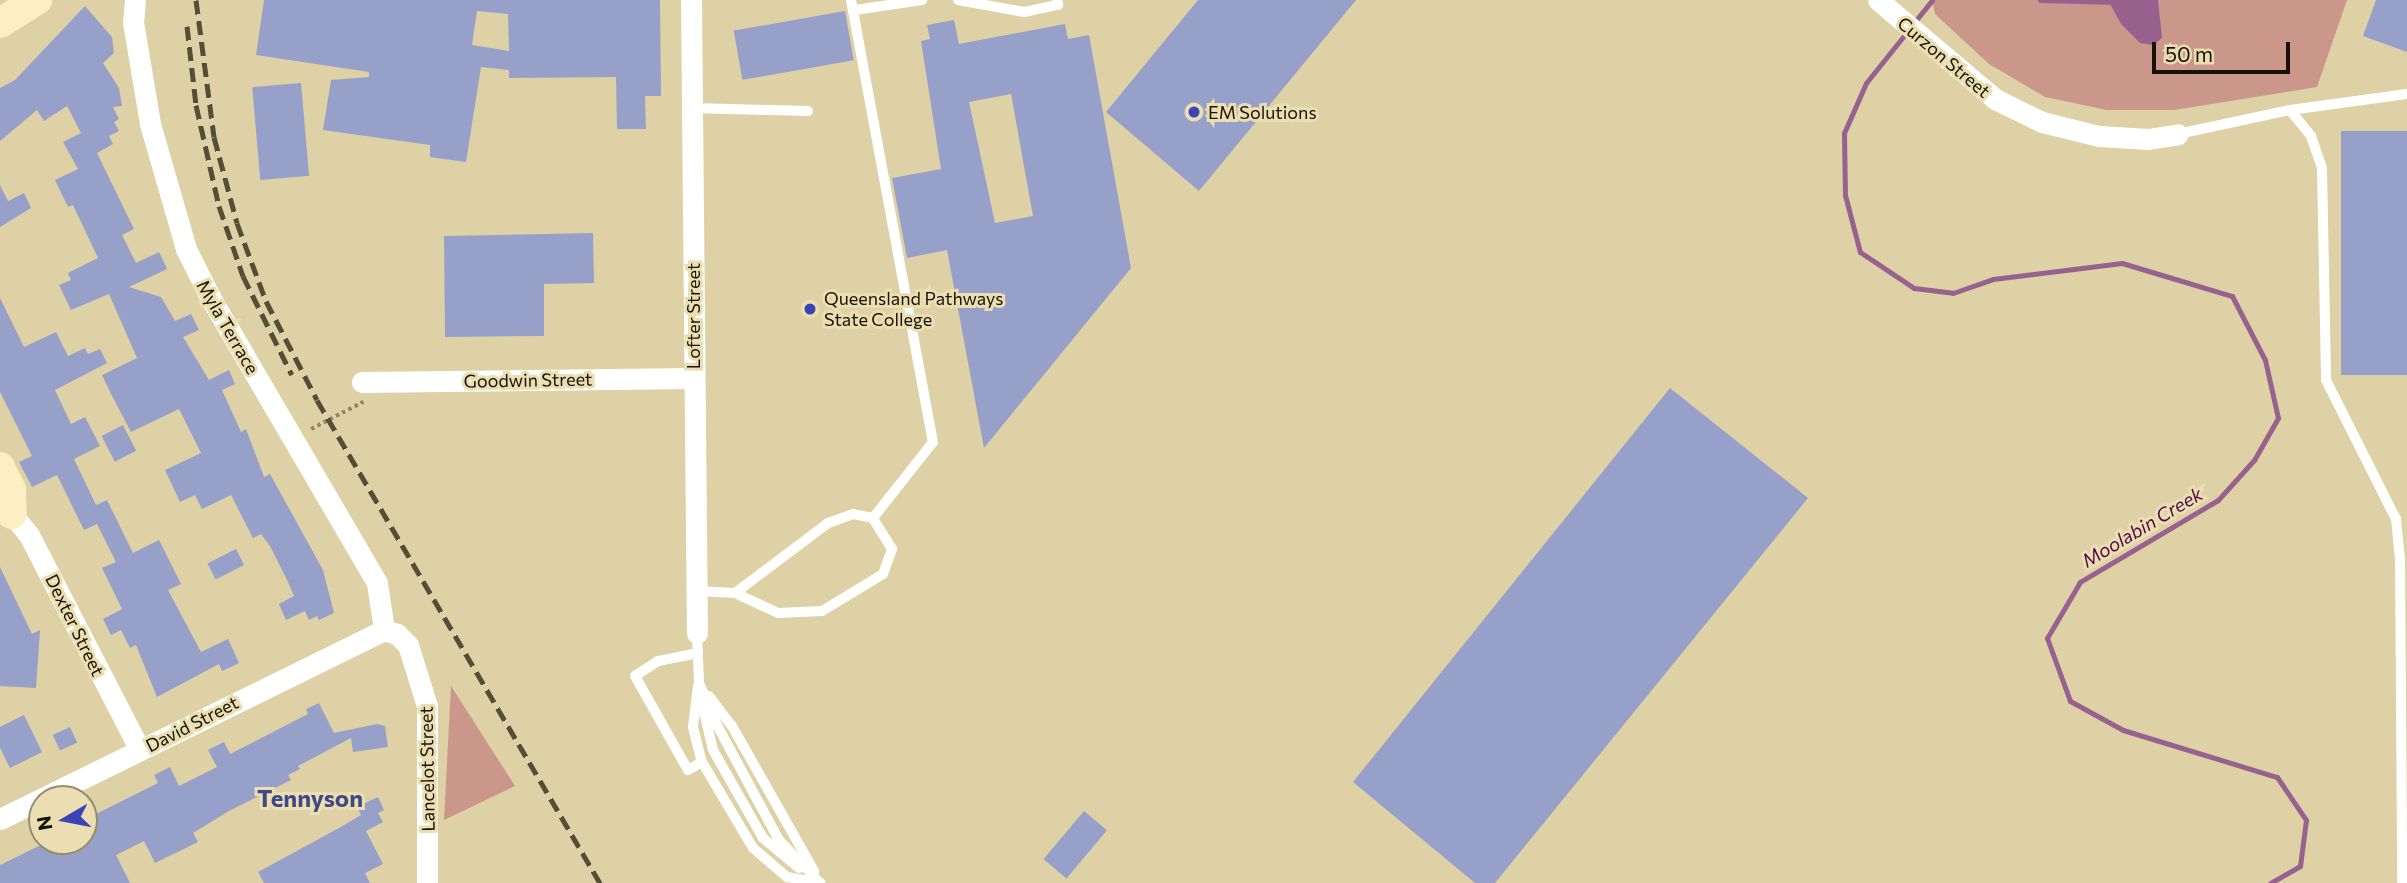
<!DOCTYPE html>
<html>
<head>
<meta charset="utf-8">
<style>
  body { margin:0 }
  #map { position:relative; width:2407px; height:883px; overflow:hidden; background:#ded1a5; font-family:Commissioner,sans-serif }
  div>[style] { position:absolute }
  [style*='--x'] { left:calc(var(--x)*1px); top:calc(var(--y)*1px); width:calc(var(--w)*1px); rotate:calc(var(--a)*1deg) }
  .green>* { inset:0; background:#cb978b }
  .water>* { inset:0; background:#97628e }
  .stream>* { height:5px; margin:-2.5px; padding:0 2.5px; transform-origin:2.5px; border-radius:2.5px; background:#97628e }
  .building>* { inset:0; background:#96a0c8; transform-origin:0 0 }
  .path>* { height:3.5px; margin-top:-1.75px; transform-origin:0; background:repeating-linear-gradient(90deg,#8f8665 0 3.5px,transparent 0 7px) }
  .lane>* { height:10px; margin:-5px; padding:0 5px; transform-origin:5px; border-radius:5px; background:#fff }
  .street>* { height:21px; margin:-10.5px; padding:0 10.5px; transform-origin:10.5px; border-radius:10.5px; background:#fff }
  .secondary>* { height:30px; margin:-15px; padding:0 15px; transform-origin:15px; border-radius:15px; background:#fbefc3 }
  .rail>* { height:5px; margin-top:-2.5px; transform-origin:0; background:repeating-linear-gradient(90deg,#554e36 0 14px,transparent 0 21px) }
  .dots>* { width:19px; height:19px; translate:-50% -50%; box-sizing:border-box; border:4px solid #ebdeb2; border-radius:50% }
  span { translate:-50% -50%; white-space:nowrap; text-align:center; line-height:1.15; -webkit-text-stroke:6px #ebdeb2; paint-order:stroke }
  .street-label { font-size:18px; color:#171304 }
  .poi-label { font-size:18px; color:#171304 }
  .left { translate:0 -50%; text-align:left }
  .water-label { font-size:19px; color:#4e0a47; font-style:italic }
  .district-label { font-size:24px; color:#3e4a86; font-weight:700 }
  .north { position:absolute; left:28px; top:785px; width:70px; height:70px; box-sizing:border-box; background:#ebdeb2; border:2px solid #968d6c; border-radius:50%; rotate:260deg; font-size:19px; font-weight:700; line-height:28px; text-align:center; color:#171304 }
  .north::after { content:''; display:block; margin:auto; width:24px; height:32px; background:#3a44b7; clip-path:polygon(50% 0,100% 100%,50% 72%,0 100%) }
  .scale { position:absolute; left:2152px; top:42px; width:138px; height:32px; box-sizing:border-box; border:4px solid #171304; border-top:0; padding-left:9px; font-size:21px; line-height:24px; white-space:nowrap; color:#171304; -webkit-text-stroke:5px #ebdeb2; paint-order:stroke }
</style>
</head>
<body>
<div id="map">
  <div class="green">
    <div style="clip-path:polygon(1932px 0,2347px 0,2317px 87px,2174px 110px,2107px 110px,2045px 97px,1989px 64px,1935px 14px)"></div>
    <div style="clip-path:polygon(451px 686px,515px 786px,444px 820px)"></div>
  </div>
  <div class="water">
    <div style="clip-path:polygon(2108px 0,2158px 0,2162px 38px,2153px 45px,2140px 43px,2121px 24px)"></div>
  </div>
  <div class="stream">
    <div style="--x:2040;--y:0;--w:76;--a:1.5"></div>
    <div style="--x:1912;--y:25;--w:32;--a:-51"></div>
    <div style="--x:1906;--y:33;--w:64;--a:128.7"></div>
    <div style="--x:1866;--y:83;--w:55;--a:113.7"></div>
    <div style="--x:1844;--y:133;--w:62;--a:89.1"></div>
    <div style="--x:1845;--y:195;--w:59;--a:75.3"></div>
    <div style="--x:1860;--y:252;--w:65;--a:33.7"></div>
    <div style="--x:1914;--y:288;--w:39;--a:7"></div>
    <div style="--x:1953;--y:293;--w:42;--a:-19.3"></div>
    <div style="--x:1993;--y:279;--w:130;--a:-7.1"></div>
    <div style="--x:2122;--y:263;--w:115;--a:16.7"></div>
    <div style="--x:2232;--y:296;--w:72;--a:62.7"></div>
    <div style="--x:2265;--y:360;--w:59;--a:77.4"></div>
    <div style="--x:2278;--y:418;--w:48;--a:119.7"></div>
    <div style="--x:2254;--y:460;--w:54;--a:132"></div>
    <div style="--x:2218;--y:500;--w:161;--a:149.3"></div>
    <div style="--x:2080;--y:582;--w:65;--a:120.5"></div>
    <div style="--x:2047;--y:638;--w:67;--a:69.9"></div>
    <div style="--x:2070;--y:701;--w:60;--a:28.7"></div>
    <div style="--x:2123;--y:730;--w:161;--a:17"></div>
    <div style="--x:2277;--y:777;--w:52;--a:56"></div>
    <div style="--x:2306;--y:820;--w:46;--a:97.4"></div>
    <div style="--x:2300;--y:866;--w:34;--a:150"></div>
  </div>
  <div class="building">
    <div style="clip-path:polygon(evenodd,264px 0,660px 0,661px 96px,645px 96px,646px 129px,617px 129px,616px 77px,509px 78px,509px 70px,481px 67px,466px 162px,430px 157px,430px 145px,323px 130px,331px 80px,369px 77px,369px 72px,256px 55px,264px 0,477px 11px,508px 14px,509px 51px,472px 45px,477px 11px)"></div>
    <div style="clip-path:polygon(1198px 0,1356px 0,1199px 191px,1106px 112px)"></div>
    <div style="clip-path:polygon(2376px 0,2407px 0,2407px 52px,2363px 36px)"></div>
    <div style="clip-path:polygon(85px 6px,112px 37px,114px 53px,103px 63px,119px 88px,122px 106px,113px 107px,119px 119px,114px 122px,119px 131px,109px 136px,113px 144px,97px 153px,134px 229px,122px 235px,136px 263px,159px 252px,167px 269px,129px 287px,161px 297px,175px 321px,191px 314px,199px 330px,183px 337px,209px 380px,229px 370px,235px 384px,222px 390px,241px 432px,246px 429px,264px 477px,270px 474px,323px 570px,334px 613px,319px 620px,317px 616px,309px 620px,305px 611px,286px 620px,279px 604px,294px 596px,288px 582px,270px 546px,261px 534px,253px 538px,231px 495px,202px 509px,195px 495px,180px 502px,165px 470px,201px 453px,179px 409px,131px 432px,112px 396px,102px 375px,137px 358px,109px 294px,71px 310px,59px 285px,71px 280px,68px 273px,98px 258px,73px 205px,68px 207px,55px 180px,78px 169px,63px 142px,81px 133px,67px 106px,44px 121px,37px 110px,0 141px,0 88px,15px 80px)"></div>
    <div style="left:845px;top:11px;width:50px;height:113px;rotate:80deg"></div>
    <div style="clip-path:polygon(evenodd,954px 20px,959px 44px,1065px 24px,1068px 39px,1089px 35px,1131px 268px,984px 448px,947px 250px,907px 258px,892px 178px,941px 169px,921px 41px,930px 39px,927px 25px,954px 20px,1011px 94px,1033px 216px,995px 223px,969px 102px,1011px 94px)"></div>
    <div style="left:301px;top:83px;width:93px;height:49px;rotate:85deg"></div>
    <div style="left:2341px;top:131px;width:66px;height:244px"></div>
    <div style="clip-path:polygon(0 185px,8px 201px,24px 193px,31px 208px,0 227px)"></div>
    <div style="clip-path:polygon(593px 233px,594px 283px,544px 284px,544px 336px,445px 337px,444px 236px)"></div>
    <div style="clip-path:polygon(0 298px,24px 347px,56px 332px,68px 356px,85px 348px,88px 354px,100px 349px,107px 363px,55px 390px,71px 424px,85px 417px,100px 446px,74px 459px,96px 505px,107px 500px,133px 553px,159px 540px,181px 584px,168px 590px,201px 652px,228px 639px,239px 663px,222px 671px,219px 664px,157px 697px,136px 645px,130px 648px,121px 630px,111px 635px,103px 619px,122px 609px,102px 568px,116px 562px,97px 524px,84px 530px,57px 475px,32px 487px,19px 462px,32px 456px,0 392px)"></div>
    <div style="clip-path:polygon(1670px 388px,1808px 498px,1495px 883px,1475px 883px,1353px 782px)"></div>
    <div style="left:123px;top:425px;width:29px;height:24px;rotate:63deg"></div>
    <div style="left:236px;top:549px;width:18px;height:32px;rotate:63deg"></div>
    <div style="clip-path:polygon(0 567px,32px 634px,40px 630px,36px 688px,0 686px)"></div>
    <div style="clip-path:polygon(319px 703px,334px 733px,377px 724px,385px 726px,388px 747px,353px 752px,351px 738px,298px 766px,300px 769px,288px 775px,291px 780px,229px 811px,193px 833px,198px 842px,155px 863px,144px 841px,116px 855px,130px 883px,0 883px,0 865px,49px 841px,84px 841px,84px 820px,158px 783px,154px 775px,170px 767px,179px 786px,217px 767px,208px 750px,224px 742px,230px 754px,308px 714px,306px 709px)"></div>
    <div style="clip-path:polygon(24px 715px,42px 752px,10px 768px,0 748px,0 727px)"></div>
    <div style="left:70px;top:727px;width:17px;height:19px;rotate:65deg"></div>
    <div style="clip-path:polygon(378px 797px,384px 810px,378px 813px,383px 822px,366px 831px,383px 864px,365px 873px,370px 883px,264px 883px,258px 872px,339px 828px,361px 815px,357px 807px)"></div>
    <div style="left:1084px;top:811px;width:30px;height:63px;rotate:40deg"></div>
  </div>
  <div class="path">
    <div style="--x:311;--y:429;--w:59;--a:-27.4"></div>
  </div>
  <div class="lane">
    <div style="--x:851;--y:0;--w:450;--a:79.5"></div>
    <div style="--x:933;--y:442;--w:97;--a:128.3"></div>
    <div style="--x:958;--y:0;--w:67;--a:10.3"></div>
    <div style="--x:1024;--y:12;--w:35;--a:-12"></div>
    <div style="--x:1058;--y:5;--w:5;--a:-101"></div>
    <div style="--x:855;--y:10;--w:68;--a:-8.5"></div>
    <div style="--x:691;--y:108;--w:117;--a:1.5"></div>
    <div style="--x:2290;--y:110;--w:33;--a:51"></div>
    <div style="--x:2311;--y:136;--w:34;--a:71"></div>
    <div style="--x:2322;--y:168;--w:212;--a:88.9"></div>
    <div style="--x:2326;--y:380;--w:156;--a:63.3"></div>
    <div style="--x:2396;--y:519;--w:40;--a:84.3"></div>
    <div style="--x:2400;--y:559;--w:324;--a:89.6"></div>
    <div style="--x:2178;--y:134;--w:115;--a:-12.1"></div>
    <div style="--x:2290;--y:110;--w:118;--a:-7.8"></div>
    <div style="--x:696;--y:591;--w:39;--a:3"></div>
    <div style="--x:735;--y:593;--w:47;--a:24.9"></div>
    <div style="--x:778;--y:613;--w:44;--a:-2.6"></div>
    <div style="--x:822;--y:611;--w:71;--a:-31.2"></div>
    <div style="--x:883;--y:574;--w:27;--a:-70"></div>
    <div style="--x:892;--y:549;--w:36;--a:-122"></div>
    <div style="--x:873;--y:518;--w:20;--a:-169"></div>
    <div style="--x:853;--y:514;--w:27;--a:160"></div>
    <div style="--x:828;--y:523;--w:116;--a:143"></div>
    <div style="--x:697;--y:633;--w:50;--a:87.7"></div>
    <div style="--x:699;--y:683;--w:46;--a:66.8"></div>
    <div style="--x:717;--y:725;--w:131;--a:61.7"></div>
    <div style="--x:779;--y:840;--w:59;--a:46.4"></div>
    <div style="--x:698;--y:653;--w:41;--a:168.7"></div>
    <div style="--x:658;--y:661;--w:27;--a:147"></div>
    <div style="--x:635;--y:676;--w:108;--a:60.6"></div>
    <div style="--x:688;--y:770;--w:16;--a:-30"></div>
    <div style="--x:698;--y:686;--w:41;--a:97"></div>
    <div style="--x:693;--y:727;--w:36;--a:76"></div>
    <div style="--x:702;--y:762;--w:100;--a:59.3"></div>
    <div style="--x:753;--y:848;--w:45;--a:40.5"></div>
    <div style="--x:787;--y:877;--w:34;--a:10"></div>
    <div style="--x:709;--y:696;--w:38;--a:53"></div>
    <div style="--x:732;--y:726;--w:167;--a:60.5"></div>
    <div style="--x:701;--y:699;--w:52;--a:76.8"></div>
    <div style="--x:713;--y:750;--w:101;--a:60.4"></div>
    <div style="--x:763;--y:838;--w:47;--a:39.8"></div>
  </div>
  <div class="street">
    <div style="--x:135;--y:0;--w:22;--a:95"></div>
    <div style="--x:133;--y:22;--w:103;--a:80.5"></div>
    <div style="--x:150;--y:124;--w:130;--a:73.9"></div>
    <div style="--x:186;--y:249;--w:54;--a:63.4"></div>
    <div style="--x:210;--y:297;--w:331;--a:59.7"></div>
    <div style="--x:377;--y:583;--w:48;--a:81.5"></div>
    <div style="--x:691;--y:0;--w:633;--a:89.46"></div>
    <div style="--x:1878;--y:0;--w:153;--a:40.2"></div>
    <div style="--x:1995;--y:99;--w:52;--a:26.1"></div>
    <div style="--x:2042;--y:122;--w:59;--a:13.8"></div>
    <div style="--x:2099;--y:136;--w:49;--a:3.5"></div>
    <div style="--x:2148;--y:139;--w:30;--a:-9"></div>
    <div style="--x:362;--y:382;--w:332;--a:-0.7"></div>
    <div style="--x:1;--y:509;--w:12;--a:24"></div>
    <div style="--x:12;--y:514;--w:27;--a:51"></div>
    <div style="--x:29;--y:535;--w:242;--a:62.7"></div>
    <div style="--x:0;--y:819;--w:428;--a:-26.2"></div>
    <div style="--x:384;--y:630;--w:14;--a:17"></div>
    <div style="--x:397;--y:634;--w:16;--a:45"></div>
    <div style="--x:408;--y:645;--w:64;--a:72.7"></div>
    <div style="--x:427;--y:706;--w:177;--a:90"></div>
  </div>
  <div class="secondary">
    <div style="--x:0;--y:23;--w:44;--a:-31.9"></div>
    <div style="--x:0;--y:467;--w:25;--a:64"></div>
    <div style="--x:11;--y:490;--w:24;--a:88"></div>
  </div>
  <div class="rail">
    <div style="--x:196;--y:0;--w:138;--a:82.5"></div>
    <div style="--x:214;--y:137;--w:89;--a:75"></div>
    <div style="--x:237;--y:223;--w:83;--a:69.6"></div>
    <div style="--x:266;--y:301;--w:111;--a:62.7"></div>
    <div style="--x:317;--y:400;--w:560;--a:59.63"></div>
    <div style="--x:187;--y:26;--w:80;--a:83.5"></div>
    <div style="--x:196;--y:105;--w:104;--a:77.2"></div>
    <div style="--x:219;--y:206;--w:74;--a:71.1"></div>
    <div style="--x:243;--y:276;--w:110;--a:63.7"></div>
  </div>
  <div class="dots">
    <div style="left:1194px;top:112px;background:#3a44b7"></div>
    <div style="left:810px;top:309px;background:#3a44b7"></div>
  </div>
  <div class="street-label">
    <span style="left:1944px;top:57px;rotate:40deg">Curzon Street</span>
    <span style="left:693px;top:316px;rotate:-90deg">Lofter Street</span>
    <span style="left:228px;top:327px;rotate:60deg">Myla Terrace</span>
    <span style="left:528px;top:380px;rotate:-1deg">Goodwin Street</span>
    <span style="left:75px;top:625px;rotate:64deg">Dexter Street</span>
    <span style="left:192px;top:724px;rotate:-27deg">David Street</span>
    <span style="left:427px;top:769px;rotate:-91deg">Lancelot Street</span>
  </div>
  <div class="poi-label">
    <span class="left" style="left:1208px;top:112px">EM Solutions</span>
    <span class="left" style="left:824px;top:309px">Queensland Pathways<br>State College</span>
  </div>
  <div class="water-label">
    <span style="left:2142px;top:527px;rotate:-31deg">Moolabin Creek</span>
  </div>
  <div class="district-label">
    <span style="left:310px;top:798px">Tennyson</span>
  </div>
  <div class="north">N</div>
  <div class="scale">50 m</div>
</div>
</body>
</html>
